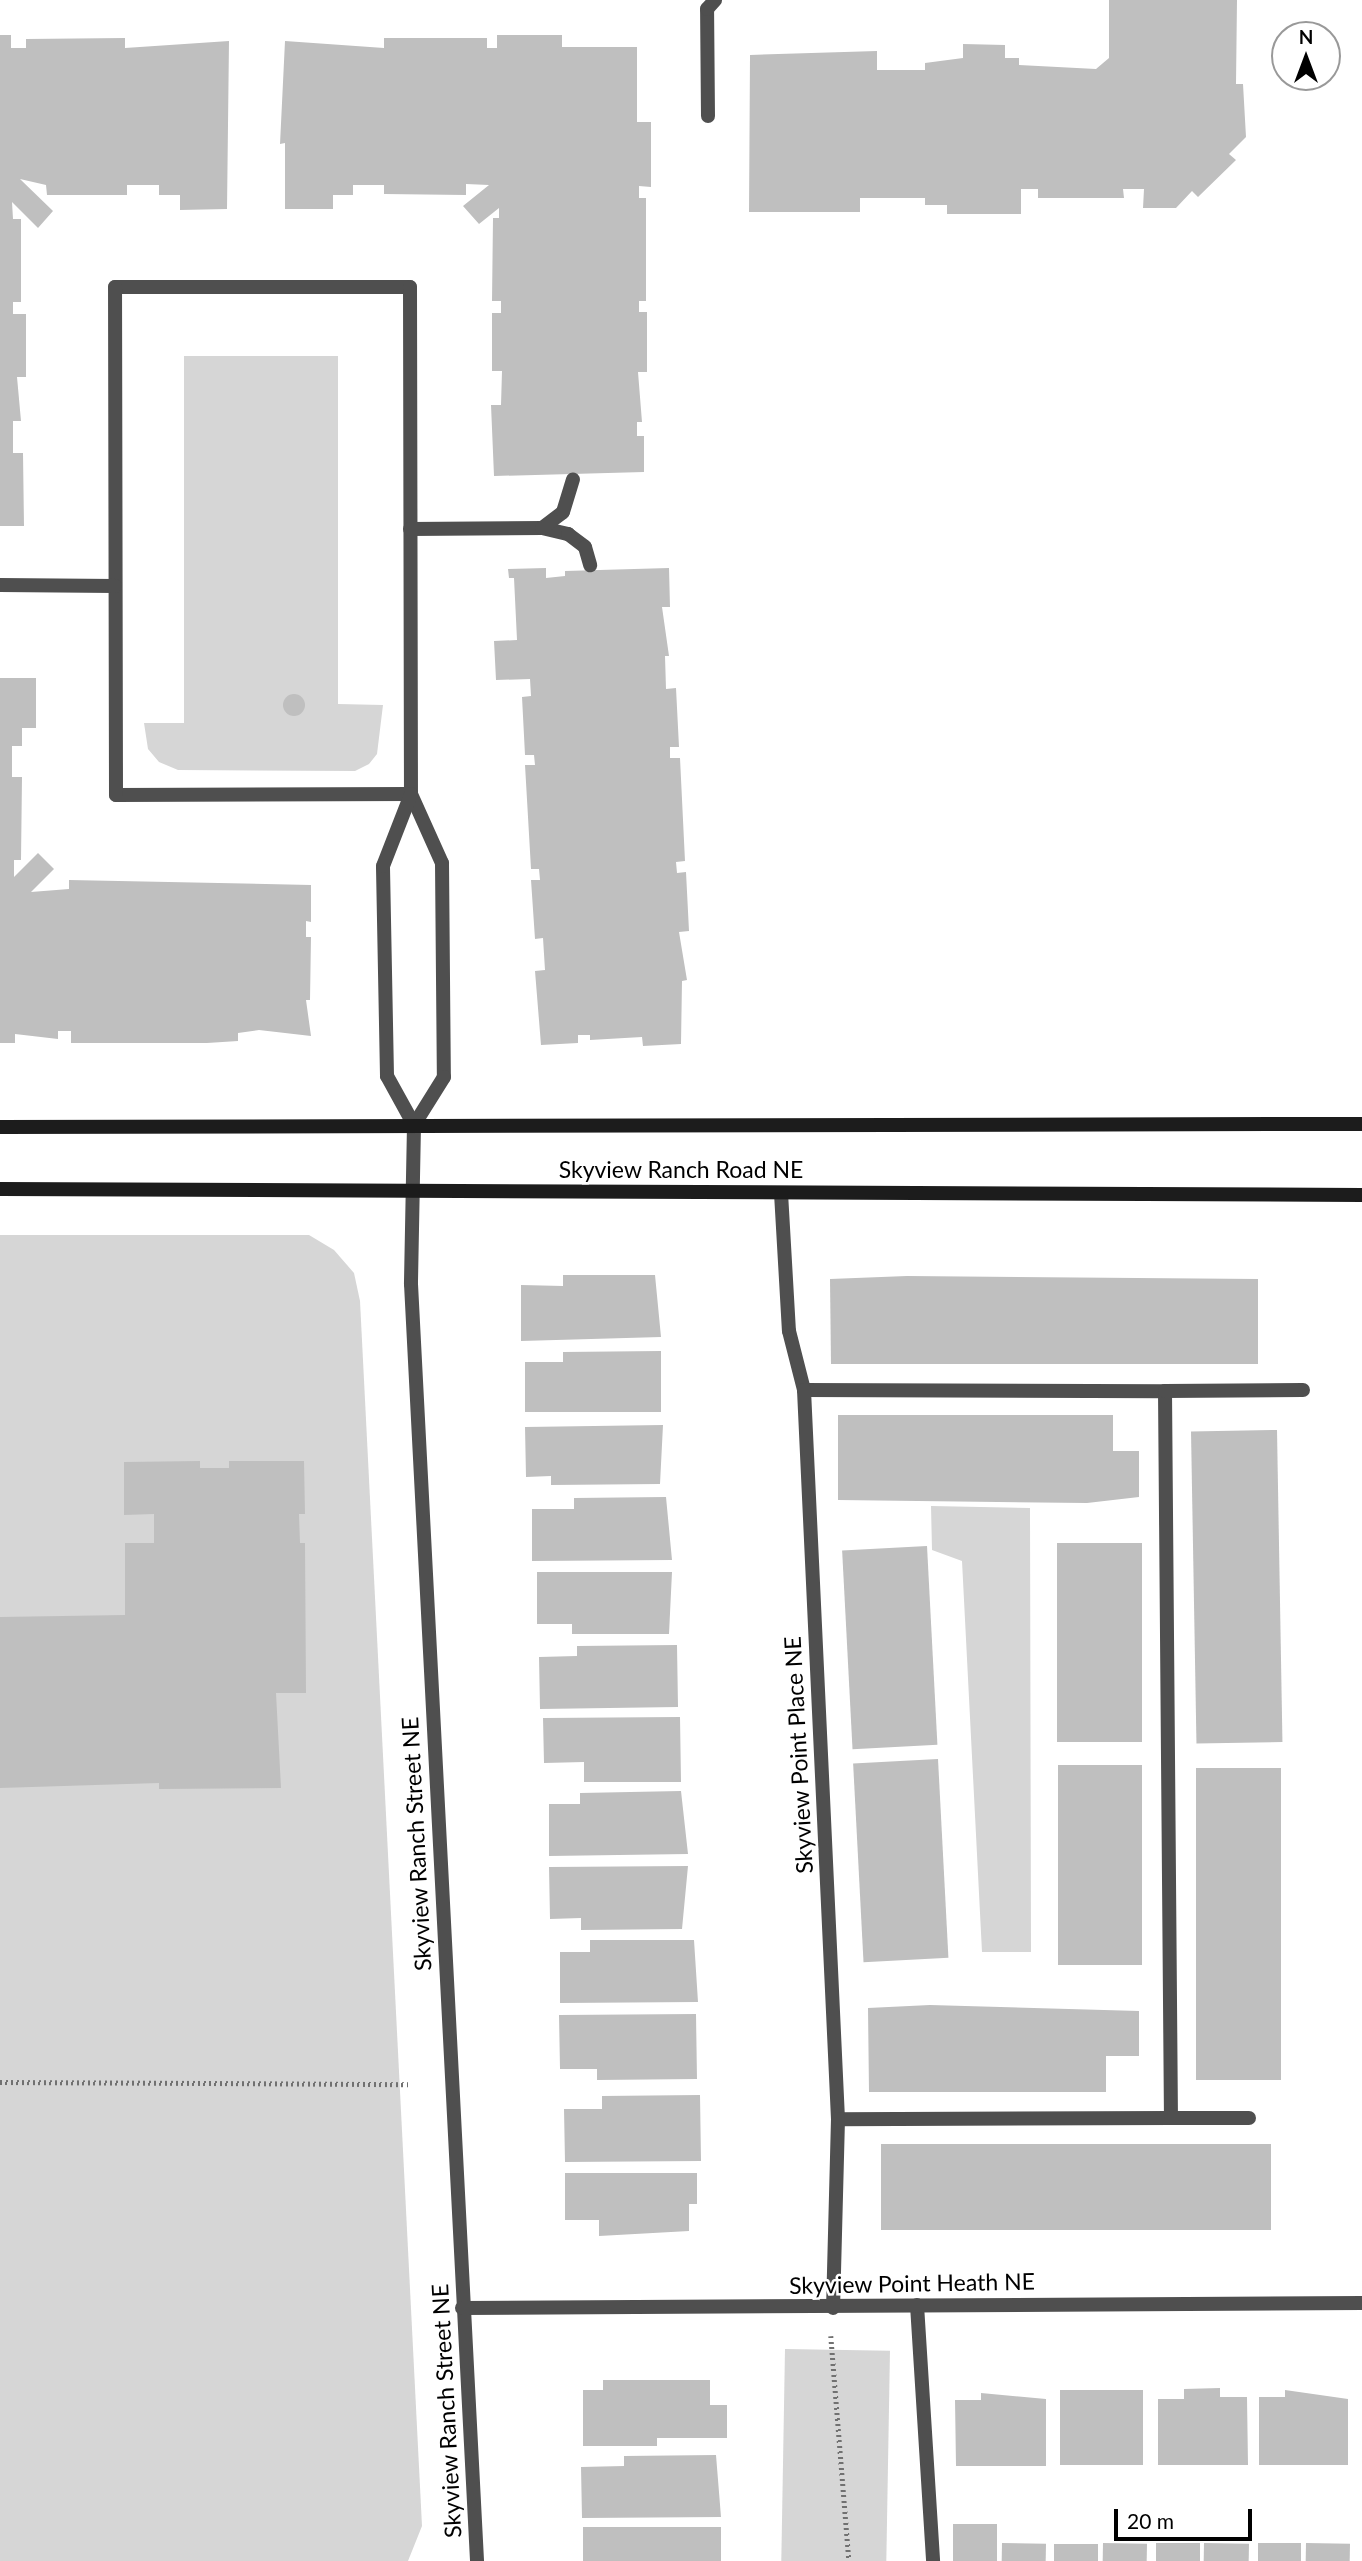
<!DOCTYPE html>
<html>
<head>
<meta charset="utf-8">
<style>
  body { margin:0 }
  #map { position:relative; width:1362px; height:2561px; overflow:hidden; background:#fff; font-family:Lato,sans-serif }
  div>[style] { position:absolute }
  [style*='--x'] { left:calc(var(--x)*1px); top:calc(var(--y)*1px); width:calc(var(--w)*1px); rotate:calc(var(--a)*1deg) }
  .green>* { inset:0; background:#d6d6d6; transform-origin:0 0 }
  .building>* { inset:0; background:#bfbfbf; transform-origin:0 0 }
  .round { border-radius:50% }
  .path>* { height:4.5px; margin-top:-2.25px; transform-origin:0; background:repeating-linear-gradient(90deg,#717171 0 2px,transparent 0 5.5px) }
  .lane>* { height:14px; margin:-7px; padding:0 7px; transform-origin:7px; border-radius:7px; background:#4f4f4f }
  .street>* { height:14px; margin:-7px; padding:0 7px; transform-origin:7px; border-radius:7px; background:#4f4f4f }
  .secondary>* { height:14px; margin:-7px; padding:0 7px; transform-origin:7px; border-radius:7px; background:#1c1c1c }
  span { translate:-50% -50%; white-space:nowrap; text-align:center; line-height:1.15; -webkit-text-stroke:5px #fff; paint-order:stroke }
  .street-label { font-size:23px; color:#000 }
  .north { position:absolute; left:1271px; top:21px; width:70px; height:70px; box-sizing:border-box; background:#fff; border:2px solid #999; border-radius:50%; rotate:0deg; font-size:19px; font-weight:700; line-height:28px; text-align:center; color:#000 }
  .north::after { content:''; display:block; margin:auto; width:24px; height:32px; background:#000; clip-path:polygon(50% 0,100% 100%,50% 72%,0 100%) }
  .scale { position:absolute; left:1114px; top:2509px; width:138px; height:32px; box-sizing:border-box; border:4px solid #000; border-top:0; padding-left:9px; font-size:21px; line-height:24px; white-space:nowrap; color:#000; -webkit-text-stroke:5px #fff; paint-order:stroke }
</style>
</head>
<body>
<div id="map">
  <div class="green">
    <div style="clip-path:polygon(184px 356px,338px 356px,338px 704px,383px 705px,377px 754px,369px 764px,355px 771px,178px 770px,159px 762px,148px 749px,144px 723px,184px 723px)"></div>
    <div style="clip-path:polygon(0 1235px,309px 1235px,334px 1250px,354px 1273px,360px 1301px,422px 2526px,408px 2561px,0 2561px)"></div>
    <div style="clip-path:polygon(931px 1506px,1030px 1508px,1031px 1952px,982px 1952px,962px 1561px,932px 1550px)"></div>
    <div style="left:785px;top:2349px;width:105px;height:212px;rotate:1deg"></div>
  </div>
  <div class="building">
    <div style="clip-path:polygon(1109px 0,1237px 0,1236px 84px,1243px 84px,1246px 137px,1229px 154px,1236px 160px,1198px 197px,1192px 191px,1176px 208px,1143px 208px,1144px 189px,1123px 189px,1124px 198px,1038px 198px,1038px 189px,1021px 189px,1021px 214px,947px 214px,947px 205px,925px 205px,925px 198px,860px 198px,860px 212px,749px 212px,750px 55px,877px 51px,877px 70px,925px 70px,925px 63px,963px 58px,963px 44px,1005px 45px,1005px 58px,1019px 58px,1019px 65px,1096px 69px,1109px 58px)"></div>
    <div style="clip-path:polygon(0 35px,11px 35px,11px 48px,26px 48px,26px 39px,125px 38px,125px 48px,229px 41px,227px 209px,180px 210px,180px 195px,159px 195px,159px 185px,127px 185px,127px 195px,47px 195px,46px 185px,20px 179px,53px 211px,38px 228px,12px 202px,13px 219px,21px 219px,21px 302px,13px 302px,13px 314px,26px 314px,26px 377px,17px 377px,21px 421px,13px 421px,13px 453px,23px 453px,24px 526px,0 526px)"></div>
    <div style="clip-path:polygon(497px 35px,562px 35px,562px 47px,637px 47px,637px 122px,651px 122px,651px 187px,639px 186px,639px 198px,646px 198px,646px 301px,639px 301px,639px 312px,647px 312px,647px 372px,638px 372px,642px 422px,637px 422px,637px 436px,644px 436px,644px 472px,494px 476px,491px 405px,501px 405px,502px 371px,492px 371px,492px 313px,501px 313px,501px 301px,492px 301px,493px 218px,499px 218px,499px 208px,479px 224px,463px 206px,489px 185px,466px 184px,466px 195px,384px 194px,384px 185px,353px 185px,353px 195px,333px 195px,333px 209px,285px 209px,285px 143px,280px 144px,285px 41px,384px 48px,384px 38px,487px 38px,487px 48px,497px 48px)"></div>
    <div style="clip-path:polygon(546px 568px,546px 578px,565px 576px,565px 571px,669px 568px,670px 607px,662px 607px,669px 656px,665px 656px,666px 689px,676px 688px,679px 747px,670px 747px,670px 758px,680px 758px,685px 861px,676px 862px,677px 873px,686px 872px,689px 931px,679px 932px,687px 980px,682px 981px,681px 1044px,643px 1046px,642px 1037px,590px 1040px,590px 1035px,578px 1035px,578px 1043px,541px 1045px,535px 971px,545px 970px,543px 938px,535px 939px,531px 880px,540px 880px,539px 869px,531px 869px,525px 765px,535px 765px,534px 755px,525px 755px,522px 697px,531px 696px,530px 679px,496px 680px,494px 641px,517px 640px,514px 578px,509px 578px,508px 569px)"></div>
    <div style="clip-path:polygon(0 678px,36px 678px,36px 728px,22px 728px,22px 746px,12px 746px,12px 777px,22px 777px,21px 860px,14px 860px,14px 877px,38px 853px,54px 869px,31px 892px,69px 889px,69px 880px,311px 885px,311px 922px,306px 921px,306px 937px,311px 937px,310px 1000px,306px 1000px,311px 1036px,259px 1030px,238px 1033px,238px 1041px,207px 1043px,71px 1043px,71px 1031px,58px 1031px,58px 1039px,15px 1034px,15px 1043px,0 1043px)"></div>
    <div class="round" style="left:283px;top:694px;width:22px;height:22px"></div>
    <div style="clip-path:polygon(563px 1275px,655px 1275px,661px 1337px,521px 1341px,521px 1285px,563px 1286px)"></div>
    <div style="clip-path:polygon(907px 1276px,1258px 1279px,1258px 1364px,831px 1364px,830px 1279px)"></div>
    <div style="clip-path:polygon(661px 1351px,661px 1412px,525px 1412px,525px 1362px,563px 1362px,563px 1352px)"></div>
    <div style="clip-path:polygon(838px 1415px,1113px 1415px,1113px 1451px,1139px 1451px,1139px 1497px,1087px 1503px,838px 1500px)"></div>
    <div style="clip-path:polygon(663px 1425px,660px 1484px,551px 1485px,551px 1476px,526px 1477px,525px 1427px)"></div>
    <div style="left:1277px;top:1430px;width:312px;height:86px;rotate:89deg"></div>
    <div style="clip-path:polygon(200px 1461px,200px 1468px,229px 1468px,229px 1461px,304px 1461px,305px 1514px,299px 1514px,300px 1543px,305px 1543px,306px 1693px,276px 1693px,281px 1788px,159px 1789px,159px 1783px,0 1788px,0 1617px,125px 1615px,125px 1543px,154px 1543px,154px 1514px,124px 1515px,124px 1462px)"></div>
    <div style="clip-path:polygon(666px 1497px,672px 1560px,532px 1561px,532px 1509px,574px 1509px,574px 1498px)"></div>
    <div style="left:1057px;top:1543px;width:85px;height:199px"></div>
    <div style="left:927px;top:1546px;width:199px;height:85px;rotate:87deg"></div>
    <div style="clip-path:polygon(537px 1572px,672px 1572px,669px 1634px,572px 1634px,572px 1624px,537px 1624px)"></div>
    <div style="clip-path:polygon(677px 1645px,678px 1707px,540px 1709px,539px 1657px,577px 1656px,577px 1646px)"></div>
    <div style="clip-path:polygon(680px 1717px,681px 1782px,584px 1782px,584px 1762px,544px 1763px,543px 1718px)"></div>
    <div style="left:938px;top:1759px;width:199px;height:85px;rotate:87deg"></div>
    <div style="left:1058px;top:1765px;width:84px;height:200px"></div>
    <div style="left:1196px;top:1768px;width:85px;height:312px"></div>
    <div style="clip-path:polygon(681px 1791px,688px 1854px,549px 1856px,549px 1804px,580px 1804px,580px 1793px)"></div>
    <div style="clip-path:polygon(688px 1866px,682px 1929px,581px 1930px,581px 1918px,550px 1919px,549px 1867px)"></div>
    <div style="clip-path:polygon(590px 1940px,694px 1940px,698px 2002px,560px 2003px,560px 1952px,590px 1952px)"></div>
    <div style="clip-path:polygon(930px 2005px,1139px 2011px,1139px 2056px,1106px 2056px,1106px 2092px,869px 2092px,868px 2008px)"></div>
    <div style="clip-path:polygon(696px 2014px,697px 2079px,597px 2080px,597px 2069px,560px 2069px,559px 2015px)"></div>
    <div style="clip-path:polygon(700px 2095px,701px 2161px,565px 2162px,564px 2109px,602px 2109px,602px 2096px)"></div>
    <div style="left:881px;top:2144px;width:390px;height:86px"></div>
    <div style="clip-path:polygon(565px 2173px,697px 2173px,697px 2204px,689px 2204px,689px 2231px,599px 2236px,599px 2220px,565px 2220px)"></div>
    <div style="clip-path:polygon(603px 2380px,710px 2380px,710px 2405px,727px 2405px,727px 2438px,657px 2438px,657px 2446px,583px 2446px,583px 2390px,603px 2390px)"></div>
    <div style="clip-path:polygon(1220px 2388px,1220px 2397px,1247px 2397px,1248px 2465px,1158px 2465px,1158px 2399px,1184px 2399px,1184px 2389px)"></div>
    <div style="left:1060px;top:2390px;width:83px;height:75px"></div>
    <div style="clip-path:polygon(1285px 2390px,1348px 2399px,1348px 2465px,1259px 2465px,1259px 2397px,1285px 2397px)"></div>
    <div style="clip-path:polygon(981px 2393px,1046px 2399px,1046px 2466px,956px 2466px,955px 2400px,981px 2400px)"></div>
    <div style="clip-path:polygon(716px 2455px,721px 2517px,582px 2518px,581px 2467px,624px 2466px,624px 2456px)"></div>
    <div style="left:953px;top:2524px;width:44px;height:37px"></div>
    <div style="left:583px;top:2527px;width:138px;height:34px"></div>
    <div style="left:1002px;top:2543px;width:44px;height:18px;rotate:1deg"></div>
    <div style="left:1103px;top:2543px;width:44px;height:18px;rotate:1deg"></div>
    <div style="left:1156px;top:2543px;width:44px;height:18px"></div>
    <div style="left:1204px;top:2543px;width:45px;height:18px;rotate:1deg"></div>
    <div style="left:1258px;top:2543px;width:43px;height:18px"></div>
    <div style="left:1306px;top:2543px;width:44px;height:18px;rotate:1deg"></div>
    <div style="left:1054px;top:2544px;width:44px;height:17px"></div>
  </div>
  <div class="path">
    <div style="--x:0;--y:2082;--w:408;--a:0.3"></div>
    <div style="--x:831;--y:2336;--w:226;--a:85.4"></div>
  </div>
  <div class="lane">
    <div style="--x:708;--y:116;--w:107;--a:-90.5"></div>
    <div style="--x:707;--y:9;--w:12;--a:-48"></div>
    <div style="--x:115;--y:287;--w:295;--a:0"></div>
    <div style="--x:410;--y:287;--w:507;--a:89.89"></div>
    <div style="--x:411;--y:794;--w:295;--a:179.8"></div>
    <div style="--x:116;--y:795;--w:508;--a:-90.11"></div>
    <div style="--x:542;--y:528;--w:27;--a:13"></div>
    <div style="--x:568;--y:534;--w:21;--a:37"></div>
    <div style="--x:585;--y:547;--w:19;--a:74"></div>
    <div style="--x:410;--y:529;--w:132;--a:-0.4"></div>
    <div style="--x:542;--y:528;--w:26;--a:-37"></div>
    <div style="--x:563;--y:512;--w:34;--a:-73"></div>
    <div style="--x:0;--y:585;--w:115;--a:0.5"></div>
    <div style="--x:411;--y:794;--w:76;--a:65.8"></div>
    <div style="--x:442;--y:863;--w:214;--a:89.5"></div>
    <div style="--x:444;--y:1077;--w:57;--a:122"></div>
    <div style="--x:414;--y:1125;--w:56;--a:-118.9"></div>
    <div style="--x:387;--y:1076;--w:210;--a:-91.1"></div>
    <div style="--x:383;--y:866;--w:77;--a:-68.7"></div>
    <div style="--x:804;--y:1390;--w:361;--a:0.2"></div>
    <div style="--x:1165;--y:1391;--w:727;--a:89.53"></div>
    <div style="--x:1171;--y:2118;--w:333;--a:179.8"></div>
    <div style="--x:1165;--y:1391;--w:138;--a:-0.4"></div>
    <div style="--x:1171;--y:2118;--w:78;--a:0"></div>
    <div style="--x:917;--y:2305;--w:256;--a:86.4"></div>
  </div>
  <div class="street">
    <div style="--x:414;--y:1125;--w:159;--a:91.1"></div>
    <div style="--x:411;--y:1284;--w:1279;--a:87.04"></div>
    <div style="--x:781;--y:1193;--w:138;--a:86.7"></div>
    <div style="--x:789;--y:1331;--w:61;--a:75.7"></div>
    <div style="--x:804;--y:1390;--w:730;--a:87.33"></div>
    <div style="--x:838;--y:2119;--w:189;--a:91.5"></div>
    <div style="--x:462;--y:2308;--w:900;--a:-0.32"></div>
  </div>
  <div class="secondary">
    <div style="--x:0;--y:1127;--w:1362;--a:-0.13"></div>
    <div style="--x:0;--y:1189;--w:1362;--a:0.25"></div>
  </div>
  <div class="street-label">
    <span style="left:681px;top:1169px">Skyview Ranch Road NE</span>
    <span style="left:798px;top:1755px;rotate:-93deg">Skyview Point Place NE</span>
    <span style="left:416px;top:1844px;rotate:-93deg">Skyview Ranch Street NE</span>
    <span style="left:912px;top:2283px;rotate:-1deg">Skyview Point Heath NE</span>
    <span style="left:446px;top:2411px;rotate:-93deg">Skyview Ranch Street NE</span>
  </div>
  <div class="north">N</div>
  <div class="scale">20 m</div>
</div>
</body>
</html>
